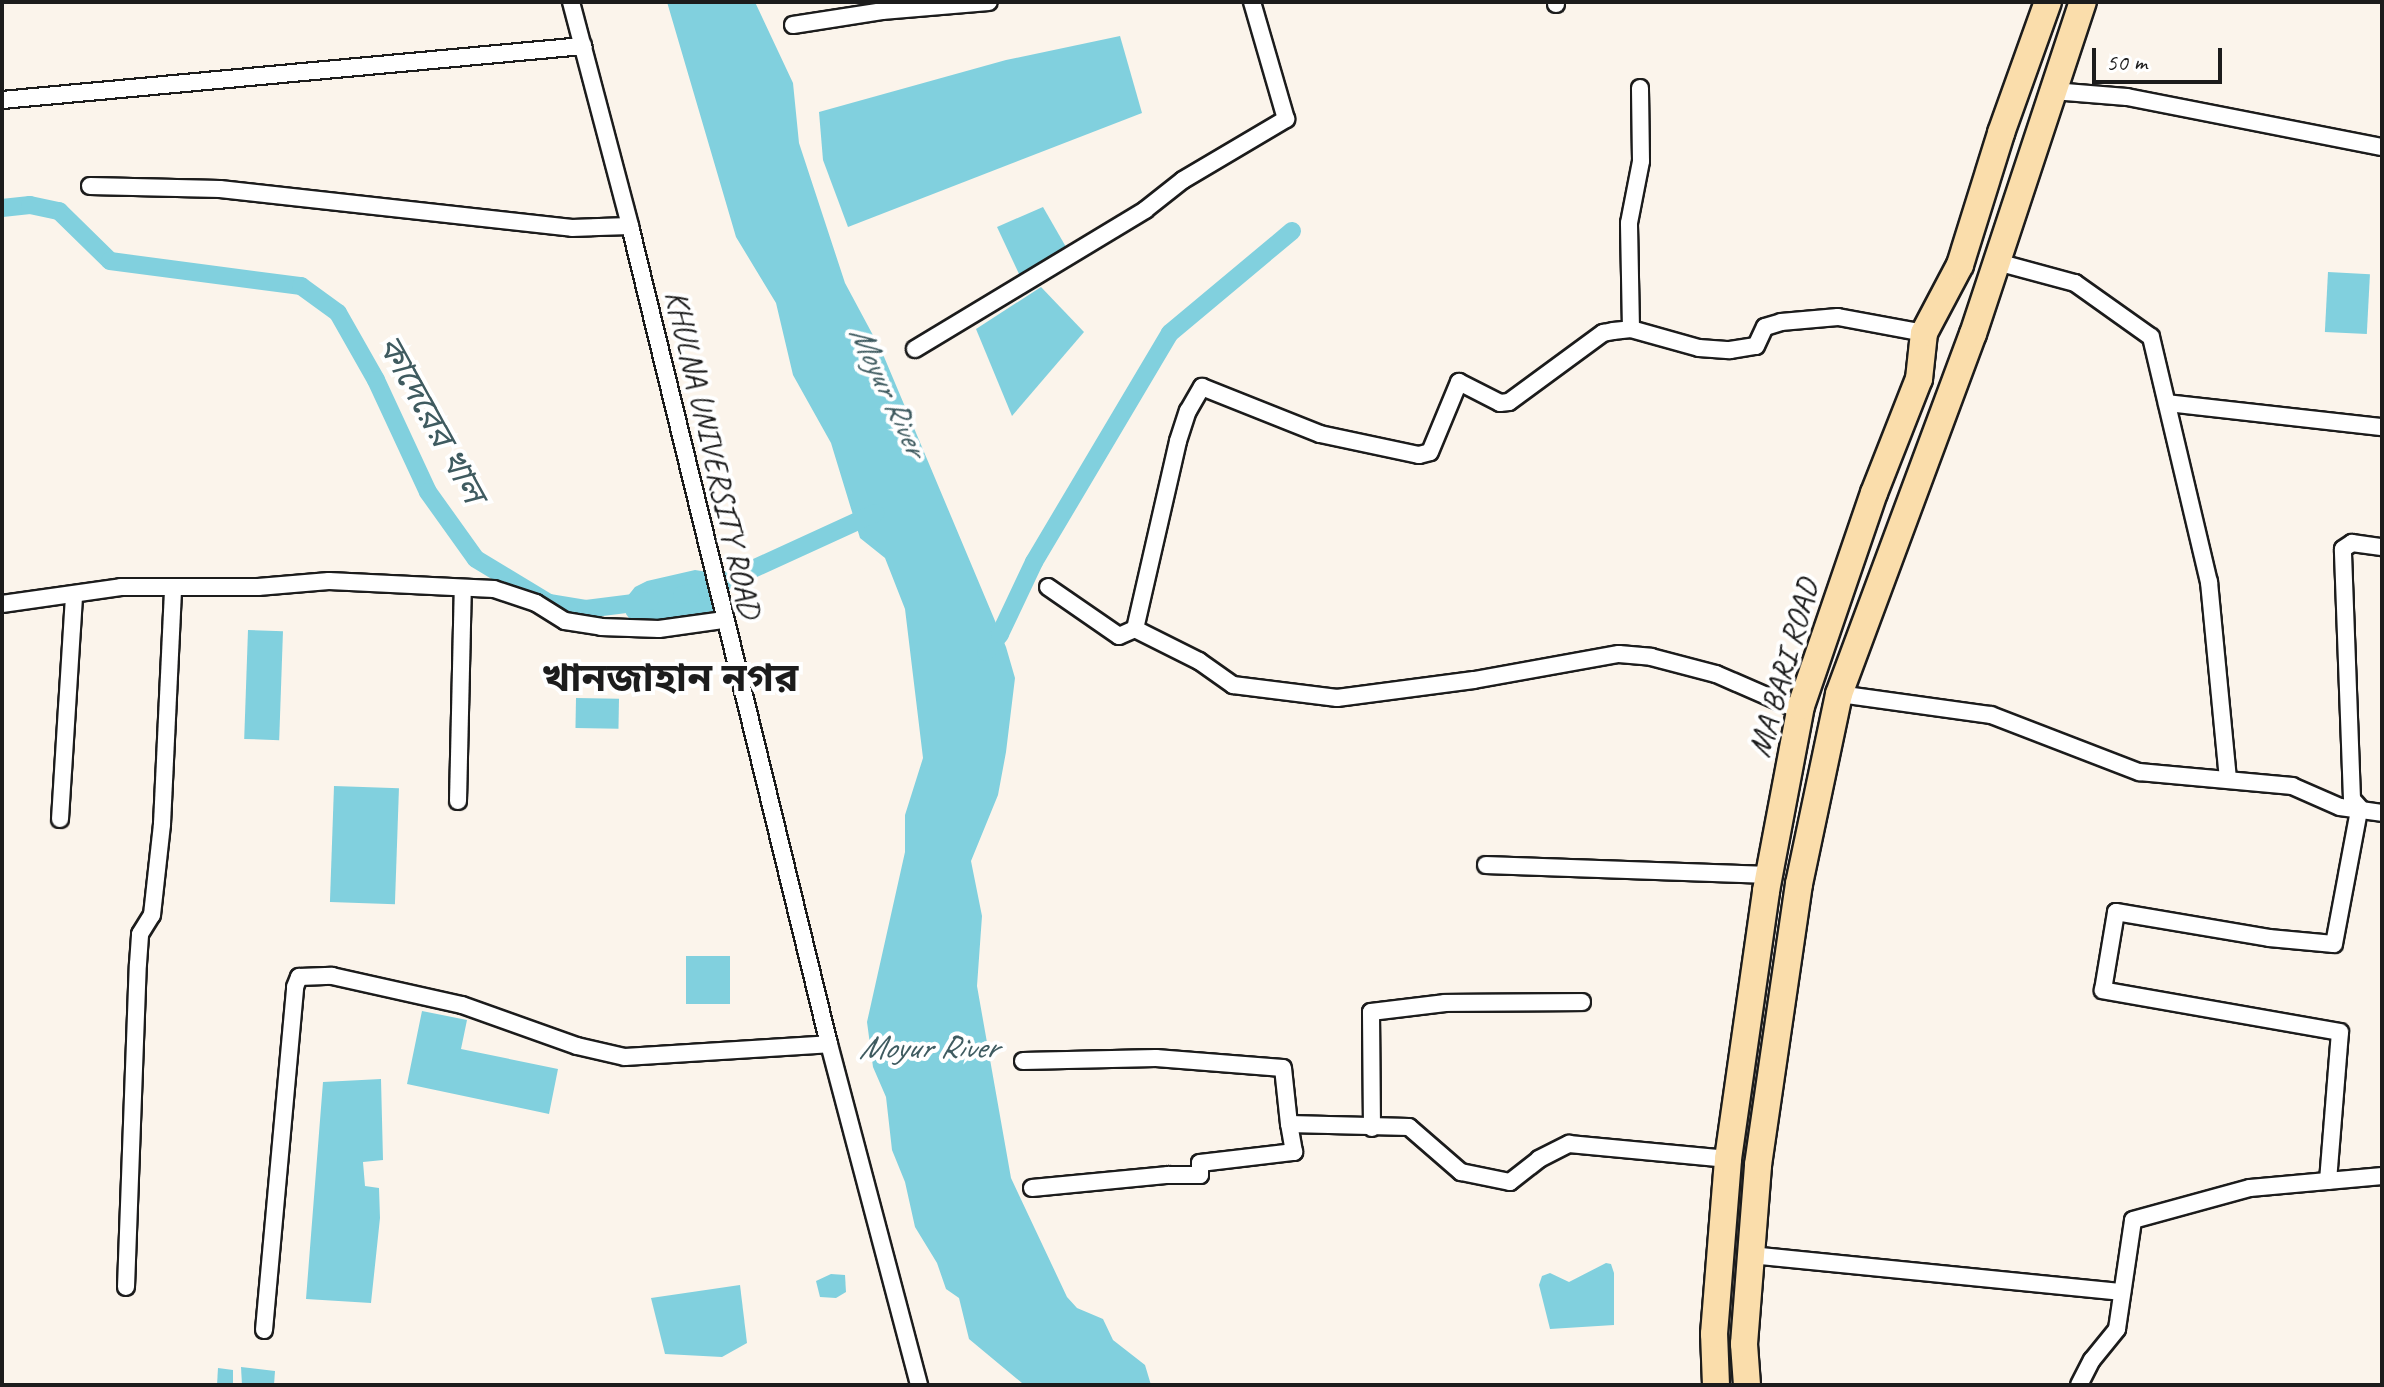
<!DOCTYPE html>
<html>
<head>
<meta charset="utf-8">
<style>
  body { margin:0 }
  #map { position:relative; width:2384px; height:1387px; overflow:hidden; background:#fbf4eb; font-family:Caveat,"Noto Sans Bengali",sans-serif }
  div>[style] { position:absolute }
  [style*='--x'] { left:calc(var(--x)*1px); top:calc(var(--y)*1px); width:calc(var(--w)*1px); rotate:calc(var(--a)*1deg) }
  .water>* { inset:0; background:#81d0de; transform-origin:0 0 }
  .canal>* { height:18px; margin:-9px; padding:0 9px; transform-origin:9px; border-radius:9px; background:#81d0de }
  .roads { filter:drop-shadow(2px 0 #1c1c1c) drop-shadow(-2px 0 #1c1c1c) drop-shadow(0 2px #1c1c1c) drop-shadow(0 -2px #1c1c1c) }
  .street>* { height:16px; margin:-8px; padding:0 8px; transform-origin:8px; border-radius:8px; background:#fff }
  .primary>* { height:26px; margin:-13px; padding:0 13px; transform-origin:13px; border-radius:13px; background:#faddab }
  span { translate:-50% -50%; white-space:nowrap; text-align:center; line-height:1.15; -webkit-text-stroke:8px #fff; paint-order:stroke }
  .street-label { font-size:32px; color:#1c1c1c }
  .water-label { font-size:34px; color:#3f5b60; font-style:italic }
  .district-label { font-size:40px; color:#1c1c1c; font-weight:700 }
  .frame { position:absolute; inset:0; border:4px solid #1c1c1c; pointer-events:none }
  .scale { position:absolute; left:2092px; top:48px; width:130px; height:36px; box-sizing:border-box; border:4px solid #1c1c1c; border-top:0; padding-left:10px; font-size:24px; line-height:28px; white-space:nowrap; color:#1c1c1c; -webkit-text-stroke:6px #fff; paint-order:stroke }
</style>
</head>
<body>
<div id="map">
  <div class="water">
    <div style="clip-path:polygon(667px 2px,755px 2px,793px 83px,799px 143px,845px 283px,882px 352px,1006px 647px,1015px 678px,1006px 752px,998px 795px,971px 861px,982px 916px,977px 986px,1011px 1178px,1067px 1297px,1077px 1308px,1103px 1319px,1113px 1340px,1145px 1365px,1151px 1385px,1022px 1383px,969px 1339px,959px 1298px,946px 1289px,937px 1263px,915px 1227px,905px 1182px,892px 1150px,886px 1097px,873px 1067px,867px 1022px,905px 852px,905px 815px,923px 758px,905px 609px,885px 558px,860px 538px,831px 443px,793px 375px,776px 303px,736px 237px)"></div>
    <div style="clip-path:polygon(1120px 36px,1142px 113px,848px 227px,823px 160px,819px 112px,1006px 60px)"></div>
    <div style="clip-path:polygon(1043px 207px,1066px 247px,1020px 276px,997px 227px)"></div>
    <div style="left:2328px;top:272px;width:42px;height:60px;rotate:3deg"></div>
    <div style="clip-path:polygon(1041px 287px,1084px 332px,1012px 416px,976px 329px)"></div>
    <div style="clip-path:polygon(695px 570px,708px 572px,713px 578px,707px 590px,718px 597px,713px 611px,654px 623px,632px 622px,626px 614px,627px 597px,635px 587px,647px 581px)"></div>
    <div style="left:248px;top:630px;width:35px;height:109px;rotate:2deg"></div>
    <div style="left:576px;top:698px;width:43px;height:30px;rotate:1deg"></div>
    <div style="left:334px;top:786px;width:65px;height:116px;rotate:2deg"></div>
    <div style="left:686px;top:956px;width:44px;height:48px"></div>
    <div style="clip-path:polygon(422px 1011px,467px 1020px,461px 1049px,558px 1069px,549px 1114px,407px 1084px)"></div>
    <div style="clip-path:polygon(381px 1079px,383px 1160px,363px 1162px,365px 1186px,379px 1188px,380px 1218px,371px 1303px,306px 1299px,323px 1082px)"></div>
    <div style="clip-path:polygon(1606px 1263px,1611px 1264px,1614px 1273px,1614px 1325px,1550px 1329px,1539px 1285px,1542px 1276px,1550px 1273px,1569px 1282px)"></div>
    <div style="clip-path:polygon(831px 1274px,845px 1275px,846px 1292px,836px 1298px,820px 1297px,816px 1281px)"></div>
    <div style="clip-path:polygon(740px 1285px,747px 1343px,722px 1357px,665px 1354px,651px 1298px)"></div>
    <div style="clip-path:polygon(241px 1367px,275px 1371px,274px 1385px,242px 1385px)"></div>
    <div style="clip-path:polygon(218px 1368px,233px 1370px,233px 1385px,217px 1385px)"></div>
  </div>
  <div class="canal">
    <div style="--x:2;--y:208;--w:28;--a:-6"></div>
    <div style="--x:30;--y:205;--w:30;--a:12"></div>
    <div style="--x:59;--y:211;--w:71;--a:44.4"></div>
    <div style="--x:110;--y:261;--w:193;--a:7.5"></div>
    <div style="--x:301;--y:286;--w:46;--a:36.1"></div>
    <div style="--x:338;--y:313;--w:77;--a:60.4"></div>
    <div style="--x:376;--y:380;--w:123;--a:65.1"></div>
    <div style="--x:428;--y:492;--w:82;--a:54.4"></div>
    <div style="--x:476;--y:559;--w:85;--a:31.1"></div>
    <div style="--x:549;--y:603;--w:37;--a:9"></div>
    <div style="--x:586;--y:609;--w:64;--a:-7.2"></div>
    <div style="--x:682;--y:595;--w:25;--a:-11"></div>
    <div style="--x:707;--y:590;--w:185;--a:-24.6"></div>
    <div style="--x:986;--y:652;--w:23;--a:-52"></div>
    <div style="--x:1000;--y:634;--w:80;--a:-64.7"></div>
    <div style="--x:1034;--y:562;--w:266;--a:-59.3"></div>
    <div style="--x:1170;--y:333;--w:159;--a:-39.9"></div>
  </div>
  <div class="roads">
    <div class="street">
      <div style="--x:571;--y:2;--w:232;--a:75.2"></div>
      <div style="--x:630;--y:226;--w:842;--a:76.33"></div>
      <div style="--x:829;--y:1044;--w:353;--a:75.2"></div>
      <div style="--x:1556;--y:2;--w:2;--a:90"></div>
      <div style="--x:793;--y:25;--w:90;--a:-8.9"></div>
      <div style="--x:882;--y:11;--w:107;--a:-4.8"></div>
      <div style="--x:2053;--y:91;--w:74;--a:4.6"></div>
      <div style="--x:2127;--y:97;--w:260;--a:11.1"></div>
      <div style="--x:2;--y:100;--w:584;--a:-5.31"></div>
      <div style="--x:90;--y:186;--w:130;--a:1.3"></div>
      <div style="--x:220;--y:189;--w:354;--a:6.3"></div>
      <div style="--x:572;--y:228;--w:58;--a:-2"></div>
      <div style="--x:1997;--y:262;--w:81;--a:15.1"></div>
      <div style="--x:2075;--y:283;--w:93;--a:35.4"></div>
      <div style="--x:2151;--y:337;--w:252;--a:76.7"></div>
      <div style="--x:2209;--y:582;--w:197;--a:84.5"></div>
      <div style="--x:1631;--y:329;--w:106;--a:-91.1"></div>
      <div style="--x:1629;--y:223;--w:63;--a:-79"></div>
      <div style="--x:1641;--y:161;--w:73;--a:-90.8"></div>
      <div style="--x:915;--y:349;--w:269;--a:-31.1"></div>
      <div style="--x:1145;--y:210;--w:48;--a:-38.3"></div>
      <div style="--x:1183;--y:180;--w:120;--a:-30.6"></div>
      <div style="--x:1286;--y:119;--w:122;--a:-106.2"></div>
      <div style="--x:2167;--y:403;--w:216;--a:6.4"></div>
      <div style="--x:1048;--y:587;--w:86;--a:34.6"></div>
      <div style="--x:1119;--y:636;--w:17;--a:-24"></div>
      <div style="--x:1135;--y:629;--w:72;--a:26.6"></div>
      <div style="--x:1199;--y:661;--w:42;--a:35.2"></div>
      <div style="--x:1233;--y:685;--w:105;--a:7.1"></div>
      <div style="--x:1337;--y:698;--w:138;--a:-7.5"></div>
      <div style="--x:1474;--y:680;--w:147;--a:-10.2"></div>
      <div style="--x:1619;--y:654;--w:32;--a:5"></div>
      <div style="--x:1651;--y:657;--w:67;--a:14.7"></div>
      <div style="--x:1716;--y:674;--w:83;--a:23.5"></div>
      <div style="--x:1792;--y:707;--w:9;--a:-6"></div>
      <div style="--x:2;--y:604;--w:120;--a:-8.1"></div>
      <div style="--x:121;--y:587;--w:137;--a:0"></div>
      <div style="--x:258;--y:587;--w:71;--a:-4.8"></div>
      <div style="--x:329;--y:581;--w:165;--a:2.8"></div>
      <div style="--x:494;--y:589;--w:44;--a:18.4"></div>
      <div style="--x:536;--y:603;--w:34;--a:32"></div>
      <div style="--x:565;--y:621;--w:36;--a:9"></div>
      <div style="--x:601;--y:627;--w:58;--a:2"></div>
      <div style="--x:659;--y:629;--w:66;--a:-7.9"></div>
      <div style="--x:1135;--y:629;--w:193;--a:-77.1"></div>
      <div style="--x:1178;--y:441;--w:32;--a:-72"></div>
      <div style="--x:1188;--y:411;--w:28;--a:-60"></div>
      <div style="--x:1202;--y:387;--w:127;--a:21.7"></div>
      <div style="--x:1320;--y:434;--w:101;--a:12"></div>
      <div style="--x:1419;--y:455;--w:11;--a:-15"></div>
      <div style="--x:1430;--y:452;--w:76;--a:-67.5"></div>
      <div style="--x:1459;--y:382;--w:46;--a:27.1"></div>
      <div style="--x:1500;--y:403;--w:9;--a:-6"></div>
      <div style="--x:1509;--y:402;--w:117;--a:-36.3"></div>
      <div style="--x:1603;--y:333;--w:10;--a:-11"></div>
      <div style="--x:1613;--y:331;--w:18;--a:-6"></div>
      <div style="--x:1631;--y:329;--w:71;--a:15.6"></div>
      <div style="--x:1699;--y:348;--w:31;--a:4"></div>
      <div style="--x:1730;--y:350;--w:26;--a:-9"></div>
      <div style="--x:1756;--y:346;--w:21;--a:-65"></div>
      <div style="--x:1765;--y:327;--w:17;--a:-17"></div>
      <div style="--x:1781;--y:322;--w:57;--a:-5"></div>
      <div style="--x:1838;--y:317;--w:87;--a:10.5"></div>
      <div style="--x:1839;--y:694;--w:153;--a:7.9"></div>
      <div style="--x:1991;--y:715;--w:159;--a:21.1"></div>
      <div style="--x:2139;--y:772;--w:154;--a:5.2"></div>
      <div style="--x:2292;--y:786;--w:52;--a:23.6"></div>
      <div style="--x:2340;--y:807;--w:42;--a:8.1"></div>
      <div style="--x:458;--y:801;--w:213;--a:-88.7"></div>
      <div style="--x:2360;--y:808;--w:12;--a:-132"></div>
      <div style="--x:2352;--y:799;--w:250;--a:-92.1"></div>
      <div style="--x:2343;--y:549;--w:11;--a:-34"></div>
      <div style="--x:2352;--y:543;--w:30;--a:8"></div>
      <div style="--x:60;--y:819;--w:224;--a:-86.4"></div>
      <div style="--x:1486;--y:865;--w:283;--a:2"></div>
      <div style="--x:1023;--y:1061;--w:133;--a:-1.3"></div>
      <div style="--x:1156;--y:1058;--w:127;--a:4.5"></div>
      <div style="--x:1283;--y:1068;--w:56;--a:83.9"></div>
      <div style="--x:1372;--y:1128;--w:116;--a:-90.5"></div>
      <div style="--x:1371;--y:1012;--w:75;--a:-6.9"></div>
      <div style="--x:1445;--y:1003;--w:137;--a:-0.4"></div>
      <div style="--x:2328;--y:1181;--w:149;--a:-85.4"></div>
      <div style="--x:2340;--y:1032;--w:241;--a:-170"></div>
      <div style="--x:2103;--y:990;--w:79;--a:-80.5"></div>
      <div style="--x:2116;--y:912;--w:155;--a:9.6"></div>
      <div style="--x:2269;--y:938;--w:65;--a:5.3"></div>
      <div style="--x:2334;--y:944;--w:136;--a:-79.4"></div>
      <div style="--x:1032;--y:1188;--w:137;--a:-5.5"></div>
      <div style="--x:1168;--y:1175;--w:32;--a:0"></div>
      <div style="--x:1200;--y:1175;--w:12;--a:-90"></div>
      <div style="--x:1200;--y:1163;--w:95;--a:-6.7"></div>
      <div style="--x:1294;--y:1152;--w:28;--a:-100"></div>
      <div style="--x:1289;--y:1124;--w:120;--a:1.4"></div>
      <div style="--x:1409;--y:1127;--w:69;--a:40.9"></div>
      <div style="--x:1461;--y:1172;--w:50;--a:11.5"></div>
      <div style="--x:1510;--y:1182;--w:37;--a:-38"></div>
      <div style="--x:1539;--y:1159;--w:34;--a:-27"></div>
      <div style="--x:1569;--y:1144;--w:160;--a:5.4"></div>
      <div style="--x:1751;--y:1255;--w:373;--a:5.7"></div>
      <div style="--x:126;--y:1287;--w:323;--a:-87.9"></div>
      <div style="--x:138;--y:964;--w:30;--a:-86"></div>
      <div style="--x:140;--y:934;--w:22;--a:-58"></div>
      <div style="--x:152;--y:915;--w:92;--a:-83.7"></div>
      <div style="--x:162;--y:824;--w:235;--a:-87.3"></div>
      <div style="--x:264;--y:1330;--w:344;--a:-84.8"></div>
      <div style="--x:295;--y:987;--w:11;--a:-68"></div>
      <div style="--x:299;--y:977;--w:33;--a:-2"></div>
      <div style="--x:332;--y:976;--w:133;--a:12.6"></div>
      <div style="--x:462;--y:1005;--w:122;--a:19.6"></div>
      <div style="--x:577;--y:1046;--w:49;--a:12.9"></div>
      <div style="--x:625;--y:1057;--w:204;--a:-3.6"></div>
      <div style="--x:2079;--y:1385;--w:28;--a:-63"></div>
      <div style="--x:2092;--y:1360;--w:40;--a:-51"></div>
      <div style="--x:2117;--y:1329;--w:110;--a:-81.6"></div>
      <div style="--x:2133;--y:1220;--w:121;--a:-15.3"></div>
      <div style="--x:2250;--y:1188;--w:133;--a:-5.2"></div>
    </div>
    <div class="primary">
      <div style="--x:1716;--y:1385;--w:51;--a:-92.2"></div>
      <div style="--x:1714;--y:1334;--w:176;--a:-85.4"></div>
      <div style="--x:1728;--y:1159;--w:271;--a:-81.9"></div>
      <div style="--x:1766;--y:891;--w:188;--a:-79.3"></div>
      <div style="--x:1801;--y:706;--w:225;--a:-71.1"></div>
      <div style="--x:1874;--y:493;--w:123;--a:-68.5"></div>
      <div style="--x:1919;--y:379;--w:46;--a:-83.8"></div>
      <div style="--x:1924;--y:333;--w:77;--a:-62.1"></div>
      <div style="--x:1960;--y:265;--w:138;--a:-72.7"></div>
      <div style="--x:2001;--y:133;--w:139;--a:-70.3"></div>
      <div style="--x:1747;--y:1385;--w:41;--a:-94.2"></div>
      <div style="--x:1744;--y:1344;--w:180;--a:-85.5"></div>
      <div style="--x:1758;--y:1165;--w:284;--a:-81.7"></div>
      <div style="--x:1799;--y:884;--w:194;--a:-78.1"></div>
      <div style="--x:1839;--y:694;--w:384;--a:-69.6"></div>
      <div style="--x:1973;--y:334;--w:350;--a:-71.7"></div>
    </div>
  </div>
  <div class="street-label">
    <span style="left:713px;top:454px;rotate:77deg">KHULNA UNIVERSITY ROAD</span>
    <span style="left:1784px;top:668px;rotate:-74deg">MA BARI ROAD</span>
  </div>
  <div class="water-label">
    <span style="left:889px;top:390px;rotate:65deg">Moyur River</span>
    <span style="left:432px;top:419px;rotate:61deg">কাদেরের খাল</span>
    <span style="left:928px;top:1047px">Moyur River</span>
  </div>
  <div class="district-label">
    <span style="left:670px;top:678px">খানজাহান নগর</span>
  </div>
  <div class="frame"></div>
  <div class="scale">50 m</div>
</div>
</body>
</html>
